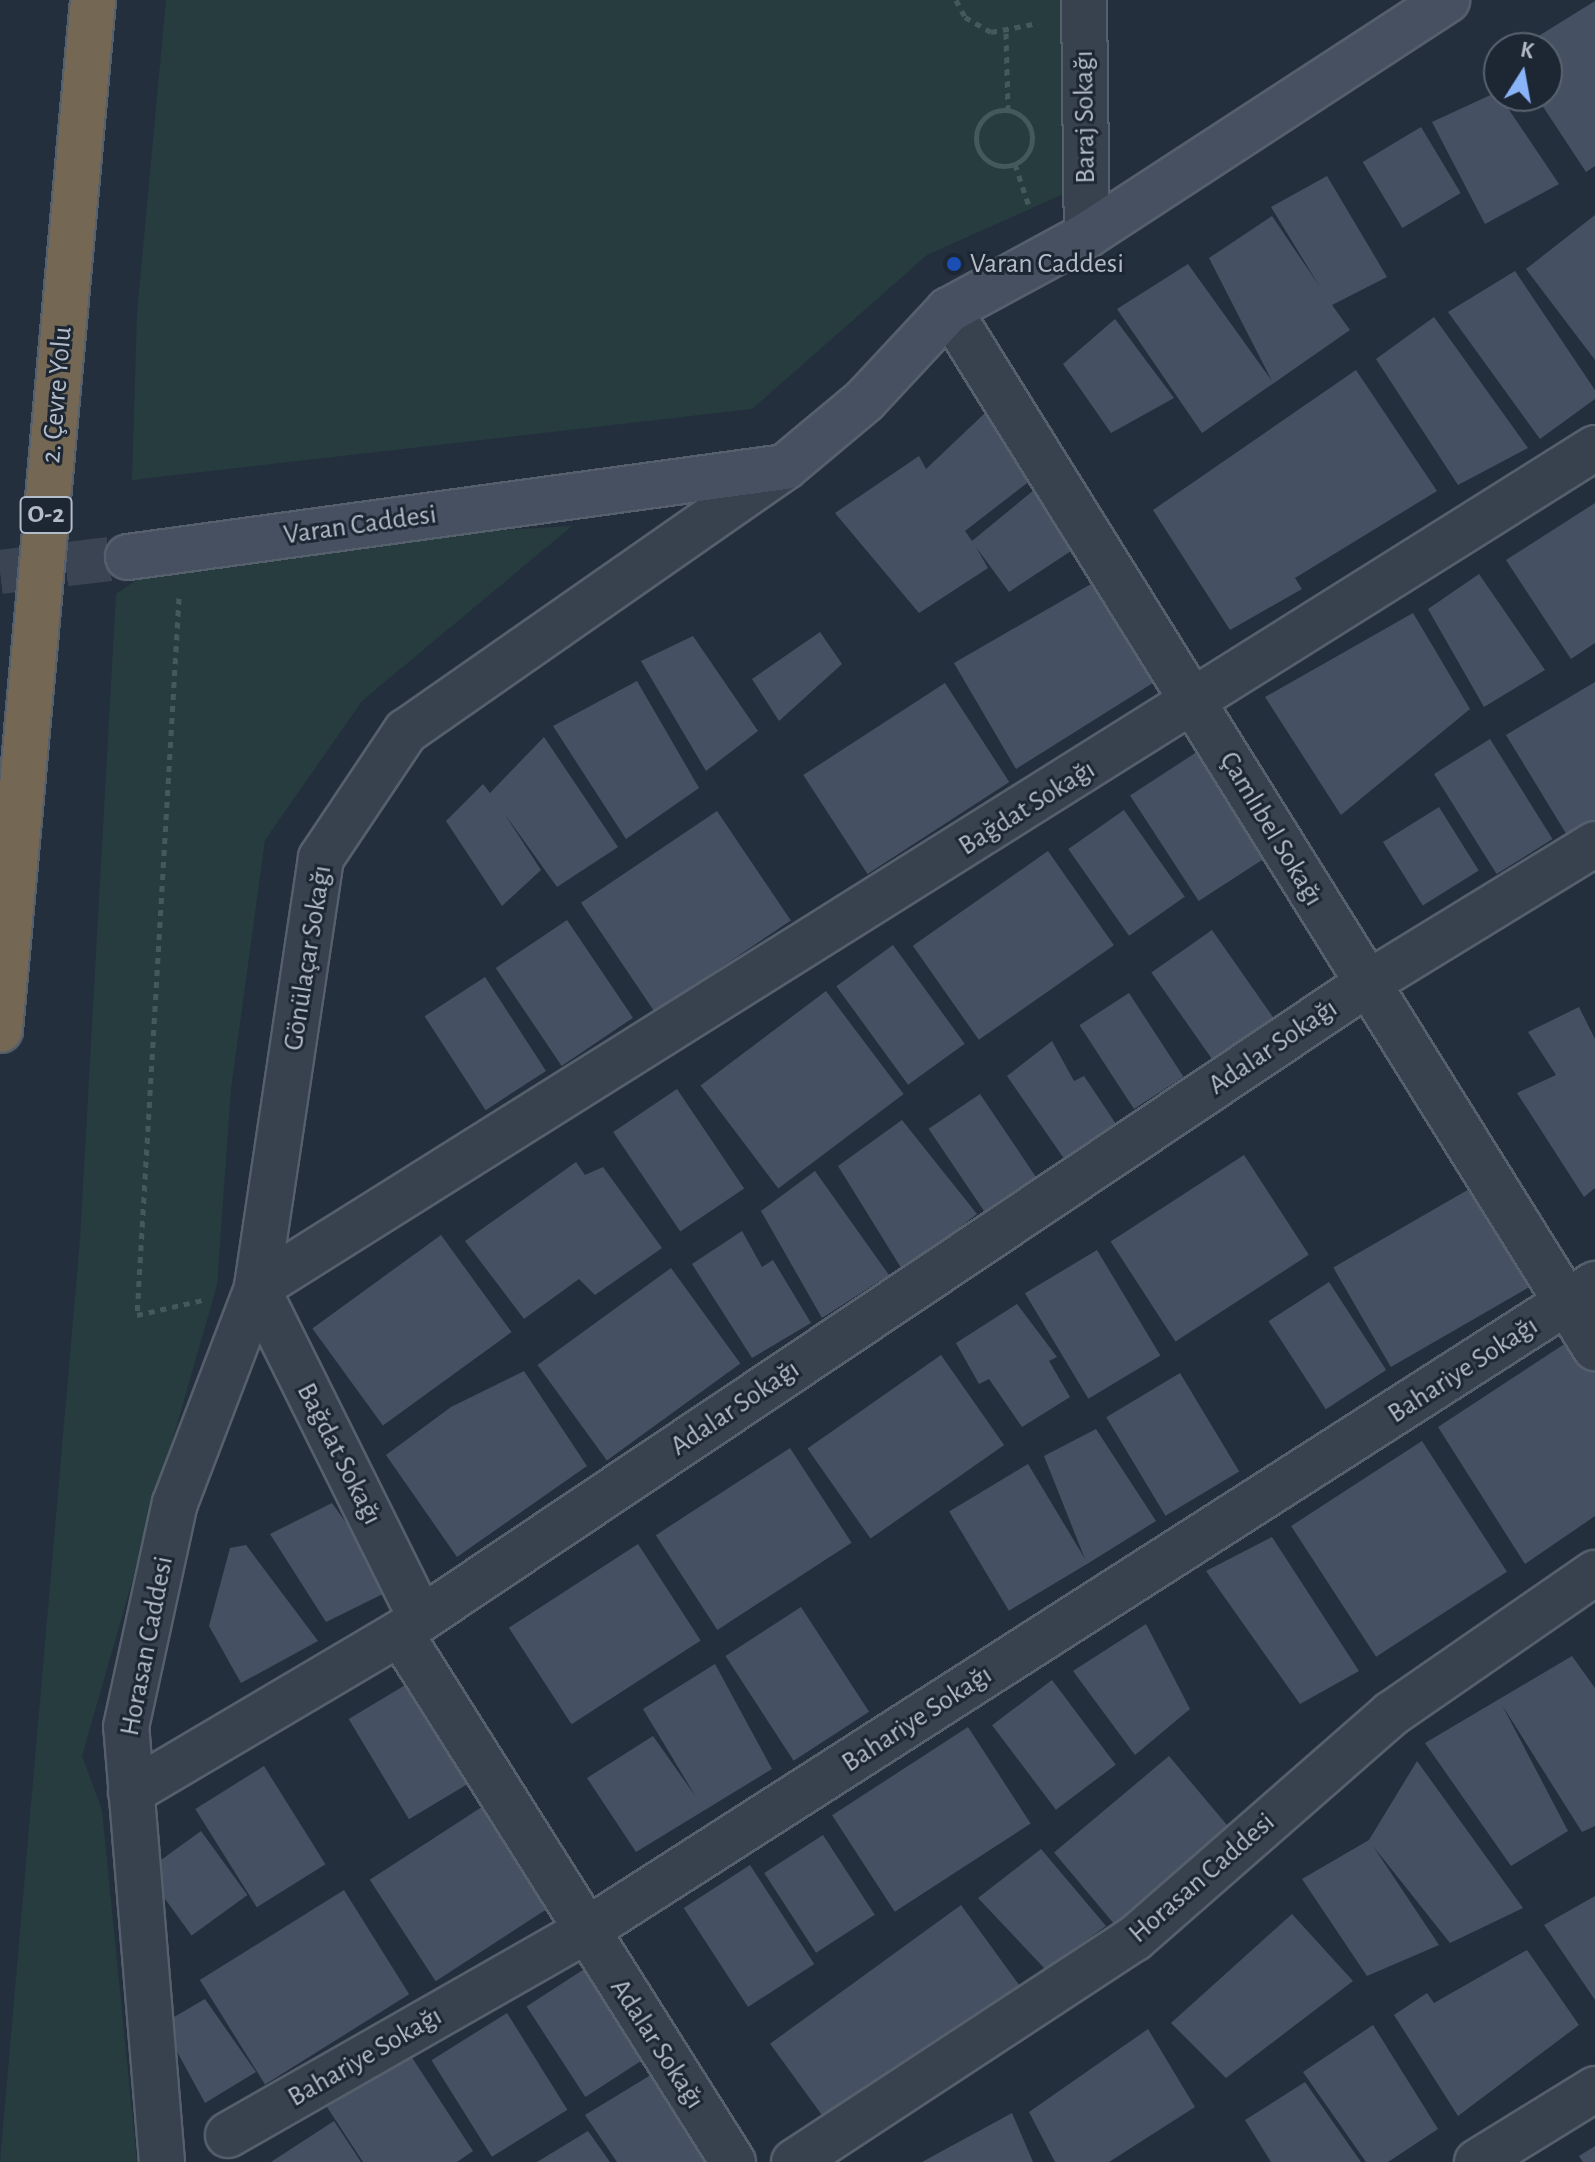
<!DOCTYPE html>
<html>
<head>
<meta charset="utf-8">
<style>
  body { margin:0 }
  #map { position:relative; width:1595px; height:2162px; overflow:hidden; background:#242f3e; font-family:"Alegreya Sans",sans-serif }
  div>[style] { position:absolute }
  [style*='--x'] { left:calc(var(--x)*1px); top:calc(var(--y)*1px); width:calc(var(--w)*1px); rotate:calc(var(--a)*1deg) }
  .green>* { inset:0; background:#263c3f }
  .building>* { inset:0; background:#455162; transform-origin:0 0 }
  .secondary-tunnel>* { height:44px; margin-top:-22px; transform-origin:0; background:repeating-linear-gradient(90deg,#3a4453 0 44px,transparent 0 66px) }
  .path>* { height:5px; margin-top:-2.5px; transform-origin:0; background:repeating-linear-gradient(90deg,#44595c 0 6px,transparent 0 12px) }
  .path>.ring { margin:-2.5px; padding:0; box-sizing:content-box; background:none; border:5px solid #44595c; border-radius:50% }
  .roads { filter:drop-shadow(2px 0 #565f6c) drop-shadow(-2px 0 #565f6c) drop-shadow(0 2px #565f6c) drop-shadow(0 -2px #565f6c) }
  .street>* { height:44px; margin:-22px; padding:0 22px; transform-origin:22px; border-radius:22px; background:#38414e }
  .secondary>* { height:44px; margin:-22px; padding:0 22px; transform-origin:22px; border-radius:22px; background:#465061 }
  .highway>* { height:44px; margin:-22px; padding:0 22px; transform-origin:22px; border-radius:22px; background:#746855 }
  .dots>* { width:22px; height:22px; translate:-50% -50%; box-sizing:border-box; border:4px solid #1d2633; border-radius:50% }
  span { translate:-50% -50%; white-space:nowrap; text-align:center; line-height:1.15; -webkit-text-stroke:6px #1d2633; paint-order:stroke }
  .shield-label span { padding:2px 6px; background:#1d2633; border:2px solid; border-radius:6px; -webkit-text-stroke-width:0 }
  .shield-label { font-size:26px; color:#b4bcc9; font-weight:700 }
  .street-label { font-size:28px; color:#b4bcc9 }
  .poi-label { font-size:28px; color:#b4bcc9 }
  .left { translate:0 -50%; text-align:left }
  .north { position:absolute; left:1483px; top:32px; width:80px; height:80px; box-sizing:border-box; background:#1d2633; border:2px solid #59626f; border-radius:50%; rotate:11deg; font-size:22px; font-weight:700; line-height:32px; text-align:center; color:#b4bcc9 }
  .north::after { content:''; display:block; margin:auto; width:28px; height:36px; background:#8ab4f8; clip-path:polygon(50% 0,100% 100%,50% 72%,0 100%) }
</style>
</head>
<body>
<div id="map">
  <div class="green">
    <div style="clip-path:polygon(166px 0,1072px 0,1070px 191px,927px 255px,752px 409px,132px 480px,137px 313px)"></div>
    <div style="clip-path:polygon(572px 526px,362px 701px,265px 840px,231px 1089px,217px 1285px,82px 1756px,102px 1810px,137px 2162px,0 2162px,80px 1240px,116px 594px,182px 549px)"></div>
  </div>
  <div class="building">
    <div style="clip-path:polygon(1595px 1px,1595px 166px,1586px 172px,1536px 96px,1547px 96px,1547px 48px,1519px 48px)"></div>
    <div style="clip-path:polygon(1497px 92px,1559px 184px,1485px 224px,1432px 122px)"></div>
    <div style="left:1421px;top:127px;width:77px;height:68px;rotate:59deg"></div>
    <div style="clip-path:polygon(1327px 176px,1387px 277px,1332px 305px,1350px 330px,1202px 433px,1117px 309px,1188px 264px,1272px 381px,1209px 258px,1272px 216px,1320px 287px,1271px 207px)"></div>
    <div style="clip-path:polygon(1595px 215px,1595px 360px,1526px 269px)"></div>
    <div style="clip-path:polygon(1515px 271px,1595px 390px,1595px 399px,1540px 439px,1448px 312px)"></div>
    <div style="clip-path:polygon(1434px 317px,1528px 448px,1458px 485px,1376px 359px)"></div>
    <div style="clip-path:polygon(1115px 319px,1174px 398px,1111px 433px,1063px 364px)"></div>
    <div style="clip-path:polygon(1356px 370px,1437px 491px,1295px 578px,1302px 589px,1230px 630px,1153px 510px)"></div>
    <div style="clip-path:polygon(985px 413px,1031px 480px,965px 531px,972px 541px,1034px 490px,1077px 547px,1009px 592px,976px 547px,988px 568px,919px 613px,835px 513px,919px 456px,926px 469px)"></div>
    <div style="clip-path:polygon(1595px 503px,1595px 643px,1571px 659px,1506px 560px)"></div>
    <div style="clip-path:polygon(1479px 574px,1545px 670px,1484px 707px,1428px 609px)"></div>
    <div style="clip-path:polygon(1091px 584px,1164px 676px,1016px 769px,954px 663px)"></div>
    <div style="clip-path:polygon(1413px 613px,1470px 709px,1341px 815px,1265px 697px)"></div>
    <div style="clip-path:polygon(820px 632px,842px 664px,779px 721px,752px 679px)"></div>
    <div style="clip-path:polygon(693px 636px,758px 731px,706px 771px,641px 661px)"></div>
    <div style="clip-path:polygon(637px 681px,699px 788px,626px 839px,553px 726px)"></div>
    <div style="clip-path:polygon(1595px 682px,1595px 823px,1570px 840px,1506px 735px)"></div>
    <div style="left:945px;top:683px;width:118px;height:169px;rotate:57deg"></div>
    <div style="clip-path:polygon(544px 737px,618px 847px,557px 887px,504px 813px,541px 870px,502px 906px,446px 821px,483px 784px,490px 793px)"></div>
    <div style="left:1490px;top:739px;width:118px;height:66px;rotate:58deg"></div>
    <div style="left:1203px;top:748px;width:126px;height:87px;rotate:57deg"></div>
    <div style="left:1439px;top:807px;width:75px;height:66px;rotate:58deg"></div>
    <div style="left:1124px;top:810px;width:106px;height:68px;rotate:55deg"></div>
    <div style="left:717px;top:811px;width:132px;height:164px;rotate:56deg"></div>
    <div style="left:1048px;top:851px;width:115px;height:165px;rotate:55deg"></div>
    <div style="left:567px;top:920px;width:118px;height:86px;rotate:56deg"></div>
    <div style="left:1212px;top:930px;width:112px;height:74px;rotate:55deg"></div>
    <div style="left:893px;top:945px;width:122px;height:70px;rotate:54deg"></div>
    <div style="left:485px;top:977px;width:112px;height:72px;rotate:57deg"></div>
    <div style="left:826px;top:991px;width:129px;height:157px;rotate:53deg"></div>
    <div style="left:1129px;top:993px;width:100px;height:59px;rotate:57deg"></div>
    <div style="clip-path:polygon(1579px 1007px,1595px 1039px,1595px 1188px,1584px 1197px,1517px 1093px,1556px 1075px,1528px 1032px)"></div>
    <div style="clip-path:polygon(1052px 1041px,1074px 1081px,1084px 1076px,1116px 1124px,1067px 1163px,1007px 1076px)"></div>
    <div style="left:677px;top:1089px;width:120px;height:77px;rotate:56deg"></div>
    <div style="left:980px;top:1094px;width:107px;height:62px;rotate:56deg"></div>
    <div style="clip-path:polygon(902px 1120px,977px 1214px,903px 1271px,838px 1166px)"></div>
    <div style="left:1244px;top:1155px;width:119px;height:159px;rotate:57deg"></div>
    <div style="clip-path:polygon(576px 1162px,585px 1175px,603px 1167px,662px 1248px,595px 1295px,579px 1279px,524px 1319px,465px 1241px)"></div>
    <div style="clip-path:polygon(815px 1171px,889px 1275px,822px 1318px,761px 1211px)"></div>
    <div style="left:1471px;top:1188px;width:115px;height:159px;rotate:60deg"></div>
    <div style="clip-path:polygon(742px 1231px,762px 1267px,773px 1260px,811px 1323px,752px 1358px,692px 1264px)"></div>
    <div style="left:441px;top:1235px;width:120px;height:159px;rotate:54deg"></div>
    <div style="left:1097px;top:1250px;width:123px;height:84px;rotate:59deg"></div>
    <div style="left:671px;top:1268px;width:118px;height:165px;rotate:54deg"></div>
    <div style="left:1329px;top:1282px;width:105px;height:72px;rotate:57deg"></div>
    <div style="clip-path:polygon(1017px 1304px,1057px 1357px,1049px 1361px,1070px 1397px,1022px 1427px,989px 1379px,979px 1384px,956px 1343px)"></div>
    <div style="clip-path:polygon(1572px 1339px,1595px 1372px,1595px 1516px,1525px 1564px,1438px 1427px)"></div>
    <div style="left:941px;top:1355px;width:110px;height:163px;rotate:55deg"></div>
    <div style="clip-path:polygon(524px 1371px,587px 1466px,457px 1557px,386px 1455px,451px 1407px)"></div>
    <div style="left:1180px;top:1373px;width:115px;height:86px;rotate:59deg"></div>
    <div style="clip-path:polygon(1096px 1429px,1156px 1521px,1087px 1564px,1044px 1456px)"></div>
    <div style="left:1422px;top:1441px;width:156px;height:156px;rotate:57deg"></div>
    <div style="left:790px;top:1448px;width:113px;height:160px;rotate:57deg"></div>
    <div style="left:1028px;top:1464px;width:116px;height:92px;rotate:59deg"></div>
    <div style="clip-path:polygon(332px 1503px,393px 1589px,326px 1622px,270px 1534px)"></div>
    <div style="clip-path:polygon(1272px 1537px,1359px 1671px,1300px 1704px,1206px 1571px)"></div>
    <div style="left:638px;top:1544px;width:115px;height:154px;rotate:57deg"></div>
    <div style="clip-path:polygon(246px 1545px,318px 1641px,241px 1683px,209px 1626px,230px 1548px)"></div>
    <div style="left:801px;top:1607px;width:125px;height:90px;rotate:57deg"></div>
    <div style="clip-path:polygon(1146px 1624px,1190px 1709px,1135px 1755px,1073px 1671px)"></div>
    <div style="clip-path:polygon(1572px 1656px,1595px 1688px,1595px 1826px,1582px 1832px,1502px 1705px,1568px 1831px,1511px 1866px,1425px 1743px)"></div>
    <div style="clip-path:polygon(715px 1664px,772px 1769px,636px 1852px,587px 1778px,653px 1736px,696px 1797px,643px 1709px)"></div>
    <div style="left:1052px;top:1680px;width:106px;height:75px;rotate:53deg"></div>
    <div style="left:407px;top:1684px;width:117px;height:68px;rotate:59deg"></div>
    <div style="left:968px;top:1727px;width:115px;height:162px;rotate:57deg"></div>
    <div style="left:1169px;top:1756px;width:99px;height:150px;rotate:50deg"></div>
    <div style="clip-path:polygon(1417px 1761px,1523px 1908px,1450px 1943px,1373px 1846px,1439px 1945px,1367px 1976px,1302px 1879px,1369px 1840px)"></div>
    <div style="left:264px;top:1766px;width:116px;height:81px;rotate:58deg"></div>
    <div style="left:488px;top:1803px;width:121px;height:141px;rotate:57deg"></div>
    <div style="left:201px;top:1831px;width:79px;height:69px;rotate:54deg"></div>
    <div style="left:823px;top:1835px;width:95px;height:70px;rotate:57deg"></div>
    <div style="clip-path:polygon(1041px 1849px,1106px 1926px,1046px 1970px,978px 1898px)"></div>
    <div style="left:750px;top:1865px;width:118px;height:79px;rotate:57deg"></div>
    <div style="left:344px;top:1890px;width:123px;height:170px;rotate:58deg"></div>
    <div style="clip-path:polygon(1595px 1896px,1595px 2000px,1544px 1925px)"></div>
    <div style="left:961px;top:1905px;width:99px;height:236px;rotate:54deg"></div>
    <div style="clip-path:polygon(1292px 1914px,1353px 1981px,1226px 2078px,1171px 2023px)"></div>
    <div style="clip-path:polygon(1527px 1950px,1579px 2025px,1458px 2116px,1394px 2015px,1427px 1993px,1434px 2003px)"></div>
    <div style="left:592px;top:1964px;width:108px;height:78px;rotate:57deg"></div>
    <div style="clip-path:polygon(205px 1999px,256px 2072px,205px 2103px,162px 2024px)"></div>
    <div style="left:507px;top:2013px;width:114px;height:89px;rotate:58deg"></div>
    <div style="clip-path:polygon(1373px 2025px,1438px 2129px,1388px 2162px,1366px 2162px,1303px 2072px)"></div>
    <div style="clip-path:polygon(1148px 2029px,1195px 2107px,1109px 2162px,1055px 2162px,1029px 2112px)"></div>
    <div style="clip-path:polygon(409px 2053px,473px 2151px,457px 2162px,363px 2162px,327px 2107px)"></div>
    <div style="clip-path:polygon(659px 2070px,723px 2162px,617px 2162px,585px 2115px)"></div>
    <div style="clip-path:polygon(1305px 2082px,1361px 2162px,1271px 2162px,1245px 2120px)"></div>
    <div style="clip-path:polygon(1012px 2113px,1033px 2162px,922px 2162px)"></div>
    <div style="clip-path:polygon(334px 2121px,361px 2162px,271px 2162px)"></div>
    <div style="clip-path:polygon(588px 2131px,610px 2162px,537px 2162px)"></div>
    <div style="clip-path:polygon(1595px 2146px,1595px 2162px,1583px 2162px,1579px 2156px)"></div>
  </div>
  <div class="secondary-tunnel">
    <div style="--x:0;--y:572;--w:129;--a:-6.7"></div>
  </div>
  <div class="path">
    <div style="--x:956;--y:0;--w:19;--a:62"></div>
    <div style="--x:965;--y:17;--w:30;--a:30"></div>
    <div style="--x:991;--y:32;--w:48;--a:-10.8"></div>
    <div style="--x:1006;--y:33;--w:77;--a:88.5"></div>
    <div class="ring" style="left:976px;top:110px;width:51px;height:51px"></div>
    <div style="--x:1015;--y:164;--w:47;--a:71.6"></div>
    <div style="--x:179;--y:598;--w:718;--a:93.35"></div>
    <div style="--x:137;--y:1315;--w:68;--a:-12.8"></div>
  </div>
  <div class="roads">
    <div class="street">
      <div style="--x:1084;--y:0;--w:235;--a:89.3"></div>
      <div style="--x:949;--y:310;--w:1223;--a:58.1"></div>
      <div style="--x:785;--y:467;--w:462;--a:145.1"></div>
      <div style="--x:406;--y:731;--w:153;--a:123.8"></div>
      <div style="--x:321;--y:858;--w:435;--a:98.5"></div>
      <div style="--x:257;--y:1288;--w:1580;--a:-32.12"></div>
      <div style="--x:257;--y:1288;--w:369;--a:63.6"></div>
      <div style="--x:131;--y:1792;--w:312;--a:-30.6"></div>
      <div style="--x:228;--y:2135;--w:410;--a:-29.7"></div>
      <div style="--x:584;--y:1932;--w:1201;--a:-32.66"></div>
      <div style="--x:162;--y:2162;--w:436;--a:-94.7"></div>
      <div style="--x:126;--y:1727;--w:229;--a:-77.7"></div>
      <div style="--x:175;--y:1503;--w:230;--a:-69.1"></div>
      <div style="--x:733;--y:2162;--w:625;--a:-122.19"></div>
      <div style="--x:400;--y:1633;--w:1162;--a:-33.88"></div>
      <div style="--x:1365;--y:985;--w:270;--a:-31.5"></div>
      <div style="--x:794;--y:2162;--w:407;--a:-33.3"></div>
      <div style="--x:1134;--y:1939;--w:342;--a:-41.2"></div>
      <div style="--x:1391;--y:1714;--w:248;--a:-34.7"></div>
      <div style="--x:1477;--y:2162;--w:139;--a:-31.7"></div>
    </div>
    <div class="secondary">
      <div style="--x:128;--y:557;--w:663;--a:-7.8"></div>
      <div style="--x:785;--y:467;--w:104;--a:-39.9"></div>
      <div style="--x:865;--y:400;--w:123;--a:-47"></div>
      <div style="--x:949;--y:310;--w:157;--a:-28.5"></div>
      <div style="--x:1087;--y:235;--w:430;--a:-33.1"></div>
    </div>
    <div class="highway">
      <div style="--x:0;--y:1030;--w:1034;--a:-84.84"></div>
    </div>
  </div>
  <div class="dots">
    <div style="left:954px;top:264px;background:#1a4fb4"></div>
  </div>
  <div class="shield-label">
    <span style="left:46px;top:515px">O-2</span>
  </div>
  <div class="street-label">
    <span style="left:1085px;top:117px;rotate:-91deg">Baraj Sokağı</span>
    <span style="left:57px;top:395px;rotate:-85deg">2. Çevre Yolu</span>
    <span style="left:360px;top:525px;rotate:-8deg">Varan Caddesi</span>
    <span style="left:1027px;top:808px;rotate:-32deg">Bağdat Sokağı</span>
    <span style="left:1271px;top:829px;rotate:59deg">Çamlıbel Sokağı</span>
    <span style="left:308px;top:958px;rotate:-81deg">Gönülaçar Sokağı</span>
    <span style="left:1273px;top:1047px;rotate:-34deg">Adalar Sokağı</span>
    <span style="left:1463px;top:1370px;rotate:-33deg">Bahariye Sokağı</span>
    <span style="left:735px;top:1408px;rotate:-34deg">Adalar Sokağı</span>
    <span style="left:339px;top:1454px;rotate:63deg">Bağdat Sokağı</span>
    <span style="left:147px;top:1646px;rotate:-79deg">Horasan Caddesi</span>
    <span style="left:917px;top:1719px;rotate:-33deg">Bahariye Sokağı</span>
    <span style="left:1202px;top:1878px;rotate:-41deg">Horasan Caddesi</span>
    <span style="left:657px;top:2044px;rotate:57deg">Adalar Sokağı</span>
    <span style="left:365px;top:2057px;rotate:-30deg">Bahariye Sokağı</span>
  </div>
  <div class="poi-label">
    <span class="left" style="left:970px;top:264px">Varan Caddesi</span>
  </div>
  <div class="north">K</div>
</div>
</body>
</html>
